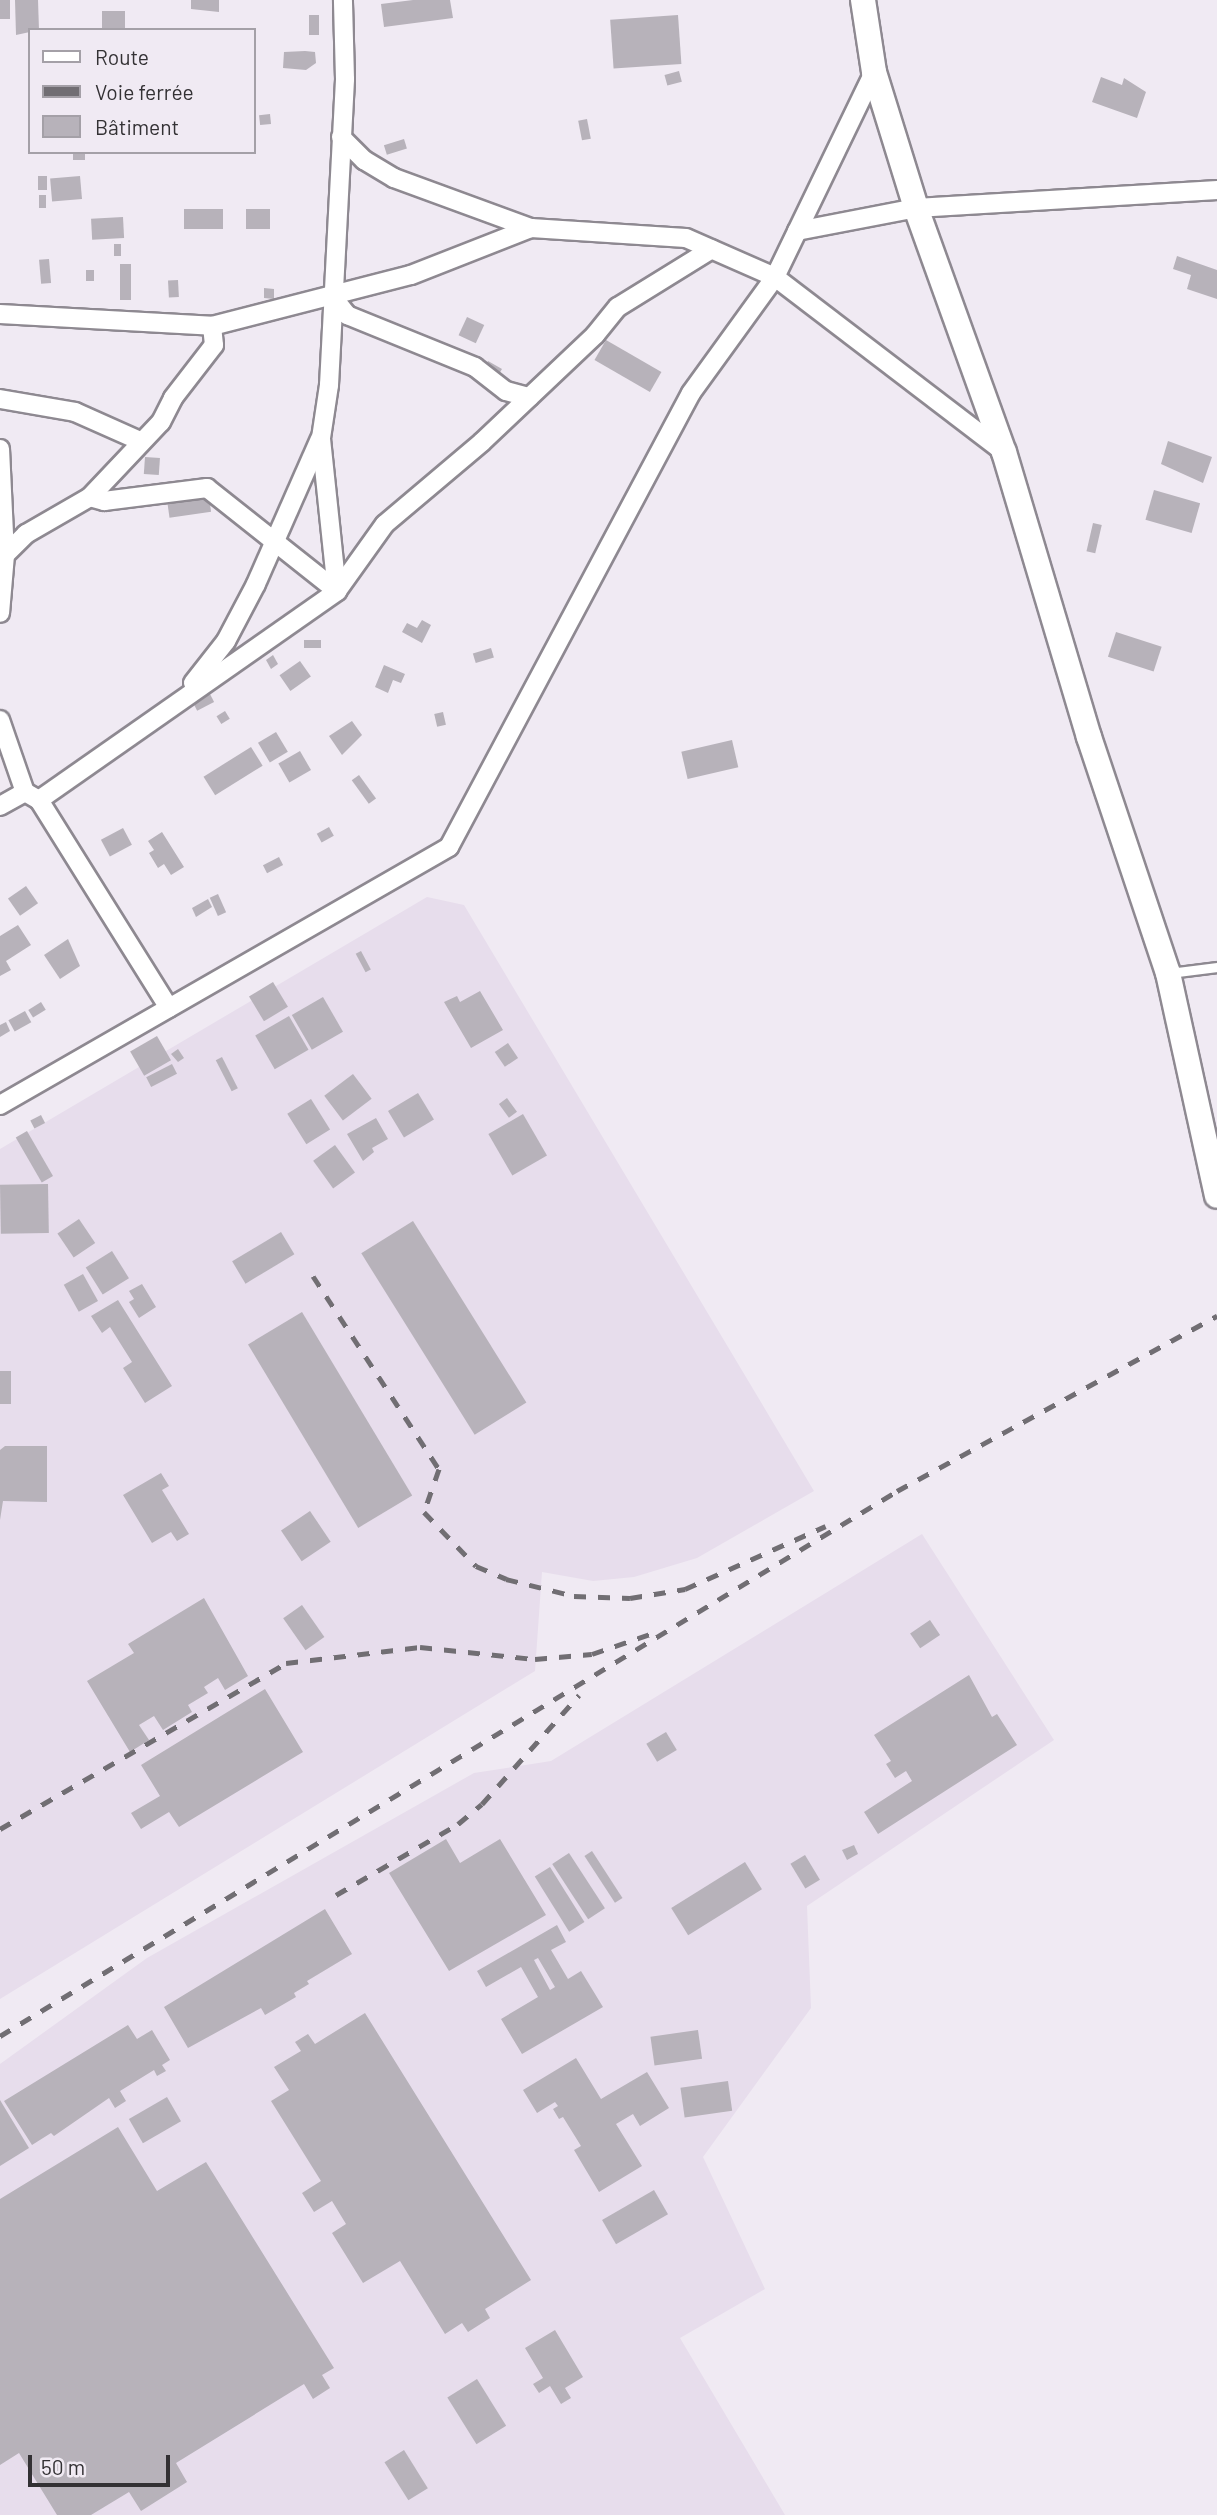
<!DOCTYPE html>
<html>
<head>
<meta charset="utf-8">
<style>
  body { margin:0 }
  #map { position:relative; width:1217px; height:2515px; overflow:hidden; background:#f0eaf3; font-family:Barlow,sans-serif }
  div>[style] { position:absolute }
  [style*='--x'] { left:calc(var(--x)*1px); top:calc(var(--y)*1px); width:calc(var(--w)*1px); rotate:calc(var(--a)*1deg) }
  .built>* { inset:0; background:#e7ddec }
  .building>* { inset:0; background:#b7b2ba; transform-origin:0 0 }
  .roads { filter:drop-shadow(2px 0 #8e8991) drop-shadow(-2px 0 #8e8991) drop-shadow(0 2px #8e8991) drop-shadow(0 -2px #8e8991) }
  .lane>* { height:9px; margin:-4.5px; padding:0 4.5px; transform-origin:4.5px; border-radius:4.5px; background:#fff }
  .street>* { height:18px; margin:-9px; padding:0 9px; transform-origin:9px; border-radius:9px; background:#fff }
  .secondary>* { height:24px; margin:-12px; padding:0 12px; transform-origin:12px; border-radius:12px; background:#fff }
  .rail>* { height:5px; margin-top:-2.5px; transform-origin:0; background:repeating-linear-gradient(90deg,#716e73 0 12px,transparent 0 24px) }
  span { translate:-50% -50%; white-space:nowrap; text-align:center; line-height:1.15; -webkit-text-stroke:5px #f0eaf3; paint-order:stroke }
  .legend { position:absolute; left:28px; top:28px; width:228px; height:126px; box-sizing:border-box; background:#f0eaf3; border:2px solid #a4a0a7; margin:0; padding:9px 12px; list-style:none; font-size:21px; color:#333134 }
  .legend li { display:flex; align-items:center; gap:14px; height:35px }
  .legend b { width:35px; border:2px solid #a4a0a7 }
  .scale { position:absolute; left:28px; top:2455px; width:142px; height:32px; box-sizing:border-box; border:4px solid #333134; border-top:0; padding-left:9px; font-size:21px; line-height:24px; white-space:nowrap; color:#333134; -webkit-text-stroke:5px #f0eaf3; paint-order:stroke }
</style>
</head>
<body>
<div id="map">
  <div class="built">
    <div style="clip-path:polygon(427px 897px,464px 905px,814px 1491px,697px 1558px,634px 1577px,593px 1581px,542px 1572px,535px 1671px,0 1999px,0 1149px)"></div>
    <div style="clip-path:polygon(922px 1534px,1054px 1740px,807px 1906px,811px 2008px,703px 2157px,765px 2289px,680px 2338px,785px 2515px,0 2515px,0 2064px,147px 1958px,474px 1773px,551px 1761px)"></div>
  </div>
  <div class="building">
    <div style="left:0;top:0;width:10px;height:19px"></div>
    <div style="clip-path:polygon(15px 0,38px 0,39px 30px,16px 35px)"></div>
    <div style="clip-path:polygon(191px 0,219px 0,219px 12px,191px 9px)"></div>
    <div style="clip-path:polygon(413px 0,450px 0,453px 18px,384px 27px,381px 4px)"></div>
    <div style="left:125px;top:11px;width:19px;height:23px;rotate:90deg"></div>
    <div style="left:309px;top:15px;width:10px;height:20px"></div>
    <div style="left:678px;top:15px;width:49px;height:68px;rotate:86deg"></div>
    <div style="clip-path:polygon(305px 51px,315px 52px,316px 63px,306px 70px,283px 68px,284px 52px)"></div>
    <div style="left:679px;top:71px;width:11px;height:15px;rotate:75deg"></div>
    <div style="clip-path:polygon(1101px 77px,1122px 85px,1124px 78px,1146px 92px,1137px 118px,1092px 102px)"></div>
    <div style="left:270px;top:114px;width:10px;height:11px;rotate:84deg"></div>
    <div style="left:587px;top:119px;width:20px;height:9px;rotate:79deg"></div>
    <div style="left:404px;top:139px;width:10px;height:21px;rotate:73deg"></div>
    <div style="left:73px;top:152px;width:12px;height:8px"></div>
    <div style="left:38px;top:176px;width:9px;height:14px"></div>
    <div style="left:80px;top:176px;width:23px;height:30px;rotate:85deg"></div>
    <div style="left:39px;top:195px;width:7px;height:13px"></div>
    <div style="left:223px;top:209px;width:20px;height:39px;rotate:90deg"></div>
    <div style="left:246px;top:209px;width:24px;height:20px"></div>
    <div style="left:123px;top:217px;width:21px;height:32px;rotate:87deg"></div>
    <div style="left:114px;top:244px;width:7px;height:12px"></div>
    <div style="clip-path:polygon(1177px 256px,1217px 270px,1217px 299px,1187px 289px,1191px 275px,1173px 269px)"></div>
    <div style="left:49px;top:259px;width:24px;height:10px;rotate:85deg"></div>
    <div style="left:120px;top:264px;width:11px;height:36px"></div>
    <div style="left:86px;top:270px;width:8px;height:11px"></div>
    <div style="left:178px;top:280px;width:17px;height:10px;rotate:87deg"></div>
    <div style="clip-path:polygon(264px 288px,274px 289px,274px 299px,264px 298px)"></div>
    <div style="left:467px;top:317px;width:19px;height:20px;rotate:25deg"></div>
    <div style="left:606px;top:340px;width:64px;height:23px;rotate:30deg"></div>
    <div style="clip-path:polygon(488px 361px,502px 369px,499px 374px,485px 367px)"></div>
    <div style="clip-path:polygon(1168px 441px,1212px 457px,1203px 483px,1161px 464px)"></div>
    <div style="left:145px;top:457px;width:15px;height:17px;rotate:4deg"></div>
    <div style="left:1154px;top:490px;width:48px;height:31px;rotate:16deg"></div>
    <div style="left:209px;top:497px;width:15px;height:42px;rotate:82deg"></div>
    <div style="left:1093px;top:523px;width:9px;height:29px;rotate:13deg"></div>
    <div style="clip-path:polygon(422px 620px,431px 625px,422px 643px,402px 632px,407px 623px,417px 628px)"></div>
    <div style="left:1116px;top:632px;width:48px;height:26px;rotate:18deg"></div>
    <div style="left:304px;top:640px;width:17px;height:8px"></div>
    <div style="left:491px;top:648px;width:10px;height:19px;rotate:73deg"></div>
    <div style="clip-path:polygon(273px 655px,278px 664px,271px 669px,266px 660px)"></div>
    <div style="left:300px;top:661px;width:19px;height:25px;rotate:55deg"></div>
    <div style="clip-path:polygon(384px 665px,405px 674px,401px 683px,393px 680px,388px 693px,375px 687px)"></div>
    <div style="left:210px;top:694px;width:9px;height:19px;rotate:63deg"></div>
    <div style="left:225px;top:711px;width:9px;height:10px;rotate:58deg"></div>
    <div style="left:443px;top:712px;width:13px;height:9px;rotate:77deg"></div>
    <div style="clip-path:polygon(352px 721px,362px 735px,342px 755px,329px 736px)"></div>
    <div style="left:276px;top:732px;width:23px;height:21px;rotate:59deg"></div>
    <div style="left:732px;top:740px;width:28px;height:52px;rotate:77deg"></div>
    <div style="left:251px;top:747px;width:22px;height:56px;rotate:58deg"></div>
    <div style="left:300px;top:751px;width:22px;height:25px;rotate:60deg"></div>
    <div style="left:359px;top:775px;width:29px;height:9px;rotate:54deg"></div>
    <div style="left:329px;top:827px;width:10px;height:14px;rotate:61deg"></div>
    <div style="left:123px;top:828px;width:19px;height:25px;rotate:62deg"></div>
    <div style="clip-path:polygon(162px 832px,184px 867px,171px 875px,164px 864px,158px 868px,149px 853px,154px 850px,148px 841px)"></div>
    <div style="left:279px;top:857px;width:9px;height:18px;rotate:63deg"></div>
    <div style="left:26px;top:886px;width:21px;height:22px;rotate:55deg"></div>
    <div style="left:218px;top:894px;width:20px;height:9px;rotate:66deg"></div>
    <div style="clip-path:polygon(208px 899px,212px 907px,196px 917px,192px 908px)"></div>
    <div style="clip-path:polygon(18px 925px,31px 945px,6px 961px,11px 970px,0 976px,0 936px)"></div>
    <div style="clip-path:polygon(68px 939px,80px 966px,60px 979px,44px 955px)"></div>
    <div style="left:361px;top:951px;width:21px;height:6px;rotate:62deg"></div>
    <div style="left:273px;top:982px;width:29px;height:28px;rotate:59deg"></div>
    <div style="clip-path:polygon(480px 991px,503px 1030px,471px 1048px,444px 1002px,457px 996px,460px 1002px)"></div>
    <div style="left:323px;top:997px;width:40px;height:36px;rotate:60deg"></div>
    <div style="left:41px;top:1002px;width:9px;height:15px;rotate:58deg"></div>
    <div style="left:25px;top:1011px;width:13px;height:19px;rotate:61deg"></div>
    <div style="left:289px;top:1016px;width:39px;height:39px;rotate:60deg"></div>
    <div style="clip-path:polygon(6px 1022px,10px 1031px,0 1037px,0 1025px)"></div>
    <div style="left:157px;top:1036px;width:28px;height:31px;rotate:60deg"></div>
    <div style="left:508px;top:1043px;width:18px;height:16px;rotate:56deg"></div>
    <div style="clip-path:polygon(178px 1049px,184px 1058px,178px 1062px,171px 1054px)"></div>
    <div style="left:222px;top:1057px;width:35px;height:7px;rotate:63deg"></div>
    <div style="left:172px;top:1064px;width:11px;height:29px;rotate:63deg"></div>
    <div style="left:353px;top:1074px;width:31px;height:36px;rotate:53deg"></div>
    <div style="left:418px;top:1093px;width:31px;height:35px;rotate:59deg"></div>
    <div style="left:507px;top:1098px;width:17px;height:10px;rotate:54deg"></div>
    <div style="left:311px;top:1099px;width:36px;height:28px;rotate:58deg"></div>
    <div style="left:523px;top:1114px;width:48px;height:40px;rotate:60deg"></div>
    <div style="left:41px;top:1115px;width:9px;height:12px;rotate:63deg"></div>
    <div style="clip-path:polygon(376px 1118px,388px 1139px,372px 1148px,374px 1152px,363px 1161px,347px 1134px)"></div>
    <div style="left:27px;top:1131px;width:52px;height:13px;rotate:60deg"></div>
    <div style="left:335px;top:1145px;width:34px;height:27px;rotate:54deg"></div>
    <div style="left:48px;top:1184px;width:49px;height:48px;rotate:89deg"></div>
    <div style="left:79px;top:1219px;width:29px;height:26px;rotate:56deg"></div>
    <div style="left:413px;top:1221px;width:214px;height:61px;rotate:58deg"></div>
    <div style="left:281px;top:1232px;width:26px;height:57px;rotate:59deg"></div>
    <div style="left:112px;top:1251px;width:32px;height:31px;rotate:58deg"></div>
    <div style="left:83px;top:1274px;width:31px;height:22px;rotate:61deg"></div>
    <div style="clip-path:polygon(142px 1284px,156px 1307px,139px 1318px,129px 1302px,134px 1299px,129px 1291px)"></div>
    <div style="clip-path:polygon(118px 1300px,172px 1386px,145px 1403px,123px 1368px,132px 1362px,110px 1327px,102px 1333px,91px 1316px)"></div>
    <div style="left:302px;top:1312px;width:214px;height:63px;rotate:59deg"></div>
    <div style="left:0;top:1371px;width:11px;height:33px"></div>
    <div style="clip-path:polygon(5px 1446px,47px 1446px,47px 1502px,3px 1501px,0 1520px,0 1450px)"></div>
    <div style="clip-path:polygon(161px 1473px,169px 1486px,162px 1490px,189px 1534px,177px 1541px,171px 1532px,152px 1543px,123px 1495px)"></div>
    <div style="left:310px;top:1511px;width:37px;height:35px;rotate:56deg"></div>
    <div style="clip-path:polygon(204px 1598px,248px 1676px,225px 1690px,218px 1678px,204px 1687px,208px 1693px,188px 1705px,192px 1712px,163px 1730px,154px 1716px,139px 1725px,149px 1740px,130px 1752px,87px 1681px,134px 1653px,128px 1644px)"></div>
    <div style="left:302px;top:1605px;width:39px;height:23px;rotate:55deg"></div>
    <div style="left:930px;top:1620px;width:18px;height:24px;rotate:56deg"></div>
    <div style="clip-path:polygon(969px 1675px,992px 1717px,997px 1714px,1017px 1745px,878px 1834px,864px 1812px,912px 1781px,906px 1771px,895px 1778px,886px 1764px,891px 1761px,874px 1735px)"></div>
    <div style="clip-path:polygon(265px 1689px,303px 1752px,179px 1827px,169px 1812px,141px 1829px,131px 1813px,160px 1796px,141px 1765px)"></div>
    <div style="left:666px;top:1732px;width:21px;height:23px;rotate:59deg"></div>
    <div style="clip-path:polygon(446px 1839px,460px 1863px,500px 1839px,546px 1915px,449px 1971px,389px 1873px)"></div>
    <div style="clip-path:polygon(854px 1845px,858px 1854px,847px 1860px,842px 1850px)"></div>
    <div style="left:592px;top:1851px;width:56px;height:9px;rotate:57deg"></div>
    <div style="left:569px;top:1853px;width:66px;height:20px;rotate:57deg"></div>
    <div style="left:805px;top:1855px;width:29px;height:17px;rotate:59deg"></div>
    <div style="left:745px;top:1862px;width:32px;height:87px;rotate:58deg"></div>
    <div style="left:550px;top:1867px;width:65px;height:18px;rotate:58deg"></div>
    <div style="clip-path:polygon(325px 1909px,352px 1954px,307px 1981px,309px 1984px,294px 1993px,296px 1997px,265px 2015px,261px 2008px,188px 2048px,164px 2007px)"></div>
    <div style="clip-path:polygon(evenodd,557px 1925px,566px 1942px,551px 1950px,568px 1979px,581px 1971px,603px 2007px,522px 2054px,501px 2019px,538px 1997px,521px 1967px,486px 1987px,477px 1971px,557px 1925px,538px 1958px,555px 1987px,550px 1990px,534px 1960px,538px 1958px)"></div>
    <div style="clip-path:polygon(365px 2013px,531px 2280px,485px 2309px,490px 2318px,468px 2332px,462px 2323px,445px 2334px,400px 2261px,363px 2283px,332px 2233px,346px 2224px,332px 2201px,314px 2212px,302px 2193px,321px 2181px,271px 2101px,289px 2090px,274px 2067px,301px 2051px,295px 2042px,308px 2034px,315px 2044px)"></div>
    <div style="clip-path:polygon(128px 2025px,137px 2039px,152px 2030px,170px 2060px,162px 2065px,166px 2071px,157px 2076px,154px 2070px,120px 2091px,126px 2101px,115px 2108px,109px 2098px,54px 2136px,51px 2133px,32px 2145px,4px 2101px)"></div>
    <div style="left:698px;top:2030px;width:29px;height:48px;rotate:82deg"></div>
    <div style="clip-path:polygon(576px 2058px,601px 2099px,647px 2072px,669px 2108px,640px 2126px,633px 2114px,616px 2124px,642px 2166px,599px 2192px,574px 2150px,581px 2146px,563px 2117px,559px 2119px,553px 2109px,558px 2106px,555px 2102px,537px 2113px,523px 2090px)"></div>
    <div style="left:728px;top:2081px;width:30px;height:48px;rotate:82deg"></div>
    <div style="left:167px;top:2097px;width:28px;height:44px;rotate:60deg"></div>
    <div style="clip-path:polygon(0 2100px,29px 2148px,0 2166px)"></div>
    <div style="clip-path:polygon(118px 2127px,157px 2191px,206px 2162px,334px 2368px,322px 2375px,330px 2388px,313px 2399px,304px 2384px,176px 2463px,187px 2482px,141px 2511px,129px 2492px,91px 2515px,57px 2515px,19px 2453px,0 2465px,0 2199px)"></div>
    <div style="left:654px;top:2190px;width:28px;height:60px;rotate:60deg"></div>
    <div style="clip-path:polygon(555px 2330px,583px 2377px,565px 2388px,571px 2398px,561px 2404px,550px 2386px,539px 2393px,533px 2384px,543px 2378px,525px 2348px)"></div>
    <div style="left:477px;top:2379px;width:55px;height:35px;rotate:58deg"></div>
    <div style="left:404px;top:2450px;width:45px;height:23px;rotate:58deg"></div>
  </div>
  <div class="roads">
    <div class="lane">
      <div style="--x:1170;--y:973;--w:47;--a:-7.3"></div>
    </div>
    <div class="street">
      <div style="--x:341;--y:137;--w:33;--a:45"></div>
      <div style="--x:364;--y:160;--w:35;--a:31"></div>
      <div style="--x:394;--y:178;--w:146;--a:20.1"></div>
      <div style="--x:797;--y:231;--w:121;--a:-10.9"></div>
      <div style="--x:916;--y:208;--w:302;--a:-3.4"></div>
      <div style="--x:331;--y:295;--w:26;--a:51"></div>
      <div style="--x:347;--y:315;--w:138;--a:22.1"></div>
      <div style="--x:475;--y:367;--w:39;--a:38"></div>
      <div style="--x:506;--y:391;--w:24;--a:15"></div>
      <div style="--x:0;--y:314;--w:212;--a:3.2"></div>
      <div style="--x:212;--y:326;--w:205;--a:-14.4"></div>
      <div style="--x:411;--y:275;--w:129;--a:-21.4"></div>
      <div style="--x:531;--y:228;--w:155;--a:3.7"></div>
      <div style="--x:686;--y:238;--w:97;--a:23.7"></div>
      <div style="--x:775;--y:277;--w:288;--a:37.4"></div>
      <div style="--x:0;--y:399;--w:76;--a:9.8"></div>
      <div style="--x:75;--y:412;--w:71;--a:24"></div>
      <div style="--x:0;--y:449;--w:106;--a:87.3"></div>
      <div style="--x:5;--y:555;--w:58;--a:94.9"></div>
      <div style="--x:90;--y:497;--w:15;--a:16"></div>
      <div style="--x:104;--y:501;--w:104;--a:-7.2"></div>
      <div style="--x:207;--y:488;--w:166;--a:38.4"></div>
      <div style="--x:5;--y:555;--w:30;--a:-45"></div>
      <div style="--x:26;--y:534;--w:74;--a:-30"></div>
      <div style="--x:90;--y:497;--w:103;--a:-46.6"></div>
      <div style="--x:161;--y:422;--w:27;--a:-63"></div>
      <div style="--x:173;--y:398;--w:67;--a:-52.3"></div>
      <div style="--x:214;--y:345;--w:19;--a:-96"></div>
      <div style="--x:337;--y:591;--w:154;--a:-96"></div>
      <div style="--x:321;--y:438;--w:54;--a:-81.4"></div>
      <div style="--x:329;--y:385;--w:306;--a:-87"></div>
      <div style="--x:345;--y:79;--w:79;--a:-91.5"></div>
      <div style="--x:193;--y:683;--w:53;--a:-51.8"></div>
      <div style="--x:226;--y:641;--w:64;--a:-62.2"></div>
      <div style="--x:256;--y:584;--w:158;--a:-66.2"></div>
      <div style="--x:0;--y:720;--w:76;--a:70.9"></div>
      <div style="--x:39;--y:800;--w:245;--a:58"></div>
      <div style="--x:0;--y:806;--w:29;--a:-29"></div>
      <div style="--x:25;--y:792;--w:16;--a:30"></div>
      <div style="--x:39;--y:800;--w:364;--a:-35"></div>
      <div style="--x:337;--y:591;--w:82;--a:-54.4"></div>
      <div style="--x:385;--y:524;--w:127;--a:-40.2"></div>
      <div style="--x:482;--y:442;--w:156;--a:-43.4"></div>
      <div style="--x:595;--y:335;--w:36;--a:-51"></div>
      <div style="--x:618;--y:307;--w:110;--a:-31.7"></div>
      <div style="--x:0;--y:1105;--w:518;--a:-29.88"></div>
      <div style="--x:449;--y:847;--w:514;--a:-61.94"></div>
      <div style="--x:691;--y:393;--w:143;--a:-54.1"></div>
      <div style="--x:775;--y:277;--w:228;--a:-64.2"></div>
    </div>
    <div class="secondary">
      <div style="--x:863;--y:0;--w:73;--a:81.3"></div>
      <div style="--x:874;--y:72;--w:142;--a:72.8"></div>
      <div style="--x:916;--y:208;--w:259;--a:70.2"></div>
      <div style="--x:1004;--y:452;--w:297;--a:73.4"></div>
      <div style="--x:1089;--y:737;--w:249;--a:71.5"></div>
      <div style="--x:1168;--y:973;--w:228;--a:77.6"></div>
    </div>
  </div>
  <div class="rail">
    <div style="--x:313;--y:1276;--w:230;--a:56.9"></div>
    <div style="--x:439;--y:1469;--w:46;--a:109.2"></div>
    <div style="--x:424;--y:1512;--w:75;--a:46.1"></div>
    <div style="--x:476;--y:1566;--w:33;--a:23"></div>
    <div style="--x:506;--y:1579;--w:70;--a:14"></div>
    <div style="--x:574;--y:1596;--w:56;--a:2"></div>
    <div style="--x:630;--y:1598;--w:56;--a:-9.3"></div>
    <div style="--x:685;--y:1589;--w:154;--a:-24.1"></div>
    <div style="--x:0;--y:1829;--w:331;--a:-30.1"></div>
    <div style="--x:286;--y:1663;--w:135;--a:-6.8"></div>
    <div style="--x:420;--y:1647;--w:116;--a:6"></div>
    <div style="--x:535;--y:1659;--w:57;--a:-5"></div>
    <div style="--x:592;--y:1654;--w:65;--a:-19"></div>
    <div style="--x:336;--y:1895;--w:141;--a:-30.2"></div>
    <div style="--x:458;--y:1824;--w:31;--a:-40"></div>
    <div style="--x:482;--y:1804;--w:146;--a:-48.3"></div>
    <div style="--x:0;--y:2036;--w:1050;--a:-31.28"></div>
    <div style="--x:897;--y:1491;--w:365;--a:-28.7"></div>
  </div>
  <ul class="legend">
  <li><b style="height:9px;background:#fff"></b>Route</li>
  <li><b style="height:9px;background:#716e73"></b>Voie ferrée</li>
  <li><b style="height:19px;background:#b7b2ba"></b>Bâtiment</li>
  </ul>
  <div class="scale">50 m</div>
</div>
</body>
</html>
